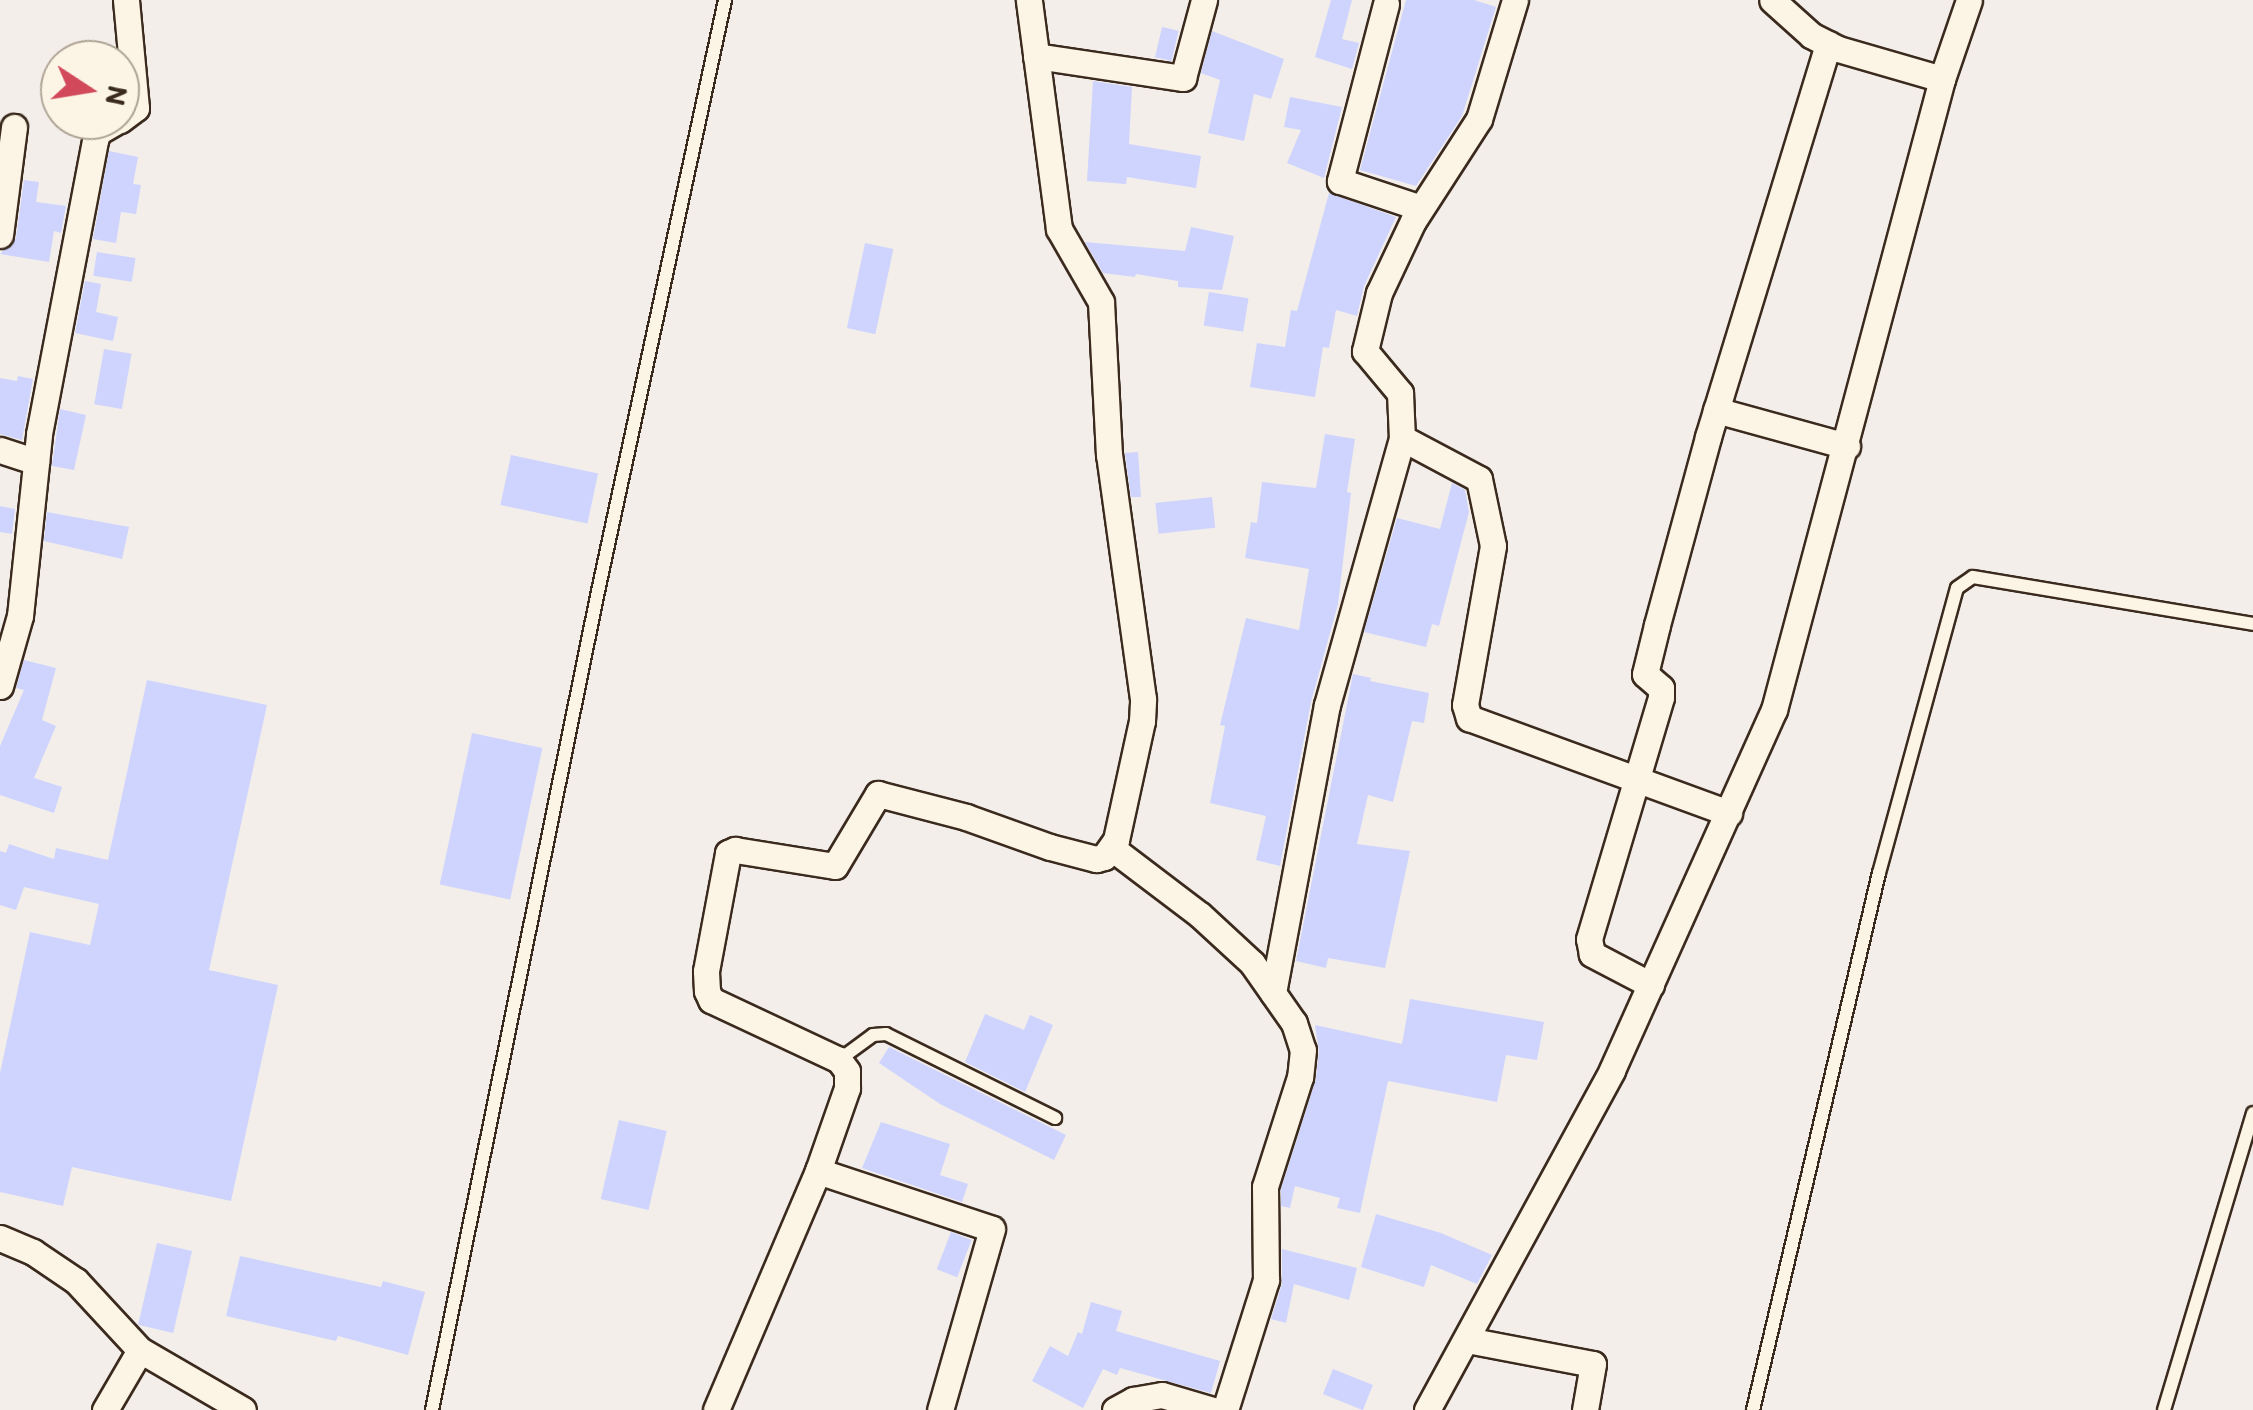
<!DOCTYPE html>
<html>
<head>
<meta charset="utf-8">
<style>
  body { margin:0 }
  #map { position:relative; width:2253px; height:1410px; overflow:hidden; background:#f3eeea; font-family:Itim,sans-serif }
  div>[style] { position:absolute }
  [style*='--x'] { left:calc(var(--x)*1px); top:calc(var(--y)*1px); width:calc(var(--w)*1px); rotate:calc(var(--a)*1deg) }
  .building>* { inset:0; background:#ced4fd; transform-origin:0 0 }
  .roads { filter:drop-shadow(2px 0 #3b2a1e) drop-shadow(-2px 0 #3b2a1e) drop-shadow(0 2px #3b2a1e) drop-shadow(0 -2px #3b2a1e) }
  .lane>* { height:12px; margin:-6px; padding:0 6px; transform-origin:6px; border-radius:6px; background:#fcf5e5 }
  .street>* { height:25px; margin:-12.5px; padding:0 12.5px; transform-origin:12.5px; border-radius:12.5px; background:#fcf5e5 }
  span { translate:-50% -50%; white-space:nowrap; text-align:center; line-height:1.15; -webkit-text-stroke:10px #fcf5e5; paint-order:stroke }
  .north { position:absolute; left:40px; top:40px; width:100px; height:100px; box-sizing:border-box; background:#fcf5e5; border:2px solid #afa495; border-radius:50%; rotate:102deg; font-size:28px; font-weight:700; line-height:40px; text-align:center; color:#3b2a1e }
  .north::after { content:''; display:block; margin:auto; width:35px; height:45px; background:#d1495b; clip-path:polygon(50% 0,100% 100%,50% 72%,0 100%) }
</style>
</head>
<body>
<div id="map">
  <div class="building">
    <div style="clip-path:polygon(1331px 0,1352px 0,1342px 39px,1359px 43px,1352px 69px,1315px 57px)"></div>
    <div style="clip-path:polygon(1406px 0,1474px 0,1496px 7px,1462px 116px,1416px 186px,1360px 170px)"></div>
    <div style="left:1162px;top:27px;width:17px;height:31px;rotate:13deg"></div>
    <div style="clip-path:polygon(1212px 31px,1284px 59px,1271px 99px,1254px 94px,1244px 141px,1208px 133px,1220px 80px,1201px 73px)"></div>
    <div style="clip-path:polygon(1093px 81px,1132px 87px,1129px 144px,1201px 156px,1196px 188px,1127px 177px,1126px 184px,1087px 181px)"></div>
    <div style="clip-path:polygon(1290px 97px,1342px 107px,1324px 178px,1287px 163px,1301px 130px,1284px 127px)"></div>
    <div style="clip-path:polygon(109px 151px,138px 157px,133px 184px,141px 185px,136px 214px,121px 212px,116px 243px,93px 239px)"></div>
    <div style="clip-path:polygon(24px 180px,39px 182px,36px 202px,66px 206px,61px 233px,54px 231px,49px 262px,0 254px,16px 238px)"></div>
    <div style="clip-path:polygon(1329px 193px,1396px 217px,1364px 286px,1357px 316px,1336px 310px,1329px 348px,1323px 347px,1315px 397px,1250px 387px,1257px 343px,1285px 347px,1291px 310px,1297px 311px)"></div>
    <div style="clip-path:polygon(1191px 227px,1234px 236px,1222px 290px,1178px 287px,1178px 281px,1136px 274px,1135px 277px,1103px 273px,1085px 242px,1185px 251px)"></div>
    <div style="left:865px;top:243px;width:29px;height:87px;rotate:12deg"></div>
    <div style="left:97px;top:252px;width:39px;height:24px;rotate:9deg"></div>
    <div style="clip-path:polygon(85px 281px,101px 284px,96px 312px,118px 317px,113px 341px,75px 333px)"></div>
    <div style="left:1209px;top:292px;width:40px;height:34px;rotate:9deg"></div>
    <div style="left:104px;top:349px;width:28px;height:56px;rotate:10deg"></div>
    <div style="clip-path:polygon(18px 376px,33px 379px,22px 440px,0 434px,0 378px,17px 381px)"></div>
    <div style="clip-path:polygon(60px 409px,86px 415px,74px 470px,52px 466px)"></div>
    <div style="clip-path:polygon(1325px 434px,1355px 439px,1347px 492px,1351px 493px,1338px 604px,1311px 702px,1280px 866px,1256px 860px,1266px 816px,1210px 803px,1225px 726px,1220px 725px,1246px 618px,1299px 630px,1309px 569px,1245px 558px,1251px 522px,1257px 523px,1262px 482px,1316px 488px)"></div>
    <div style="clip-path:polygon(1138px 452px,1141px 497px,1131px 497px,1125px 453px)"></div>
    <div style="left:511px;top:455px;width:89px;height:51px;rotate:12deg"></div>
    <div style="clip-path:polygon(1452px 483px,1465px 490px,1469px 512px,1439px 626px,1432px 624px,1426px 647px,1364px 632px,1397px 518px,1440px 529px)"></div>
    <div style="left:1212px;top:497px;width:31px;height:57px;rotate:84deg"></div>
    <div style="clip-path:polygon(0 506px,15px 509px,12px 534px,0 532px)"></div>
    <div style="clip-path:polygon(47px 512px,129px 527px,122px 559px,44px 541px)"></div>
    <div style="clip-path:polygon(24px 660px,56px 668px,42px 720px,56px 726px,34px 778px,62px 787px,54px 813px,0 795px,0 746px,24px 690px,16px 688px)"></div>
    <div style="clip-path:polygon(1353px 674px,1371px 678px,1370px 681px,1429px 693px,1424px 723px,1412px 721px,1393px 802px,1368px 795px,1357px 844px,1410px 851px,1385px 968px,1328px 958px,1326px 968px,1296px 961px)"></div>
    <div style="clip-path:polygon(147px 680px,267px 705px,209px 970px,278px 985px,231px 1201px,72px 1167px,63px 1206px,0 1192px,0 1073px,30px 932px,90px 945px,99px 904px,24px 887px,16px 910px,0 905px,0 851px,6px 853px,9px 844px,54px 859px,56px 848px,108px 860px)"></div>
    <div style="left:472px;top:733px;width:72px;height:155px;rotate:12deg"></div>
    <div style="clip-path:polygon(1410px 999px,1544px 1022px,1537px 1060px,1506px 1055px,1497px 1102px,1388px 1081px,1360px 1213px,1337px 1208px,1340px 1198px,1295px 1186px,1290px 1208px,1281px 1206px,1281px 1189px,1316px 1079px,1319px 1051px,1315px 1025px,1402px 1044px)"></div>
    <div style="clip-path:polygon(985px 1014px,1024px 1030px,1030px 1015px,1053px 1025px,1025px 1092px,965px 1062px)"></div>
    <div style="clip-path:polygon(889px 1047px,1066px 1135px,1054px 1160px,940px 1104px,879px 1063px)"></div>
    <div style="left:619px;top:1120px;width:49px;height:81px;rotate:13deg"></div>
    <div style="clip-path:polygon(881px 1122px,950px 1144px,940px 1175px,968px 1184px,962px 1202px,862px 1168px)"></div>
    <div style="clip-path:polygon(1376px 1214px,1441px 1233px,1492px 1255px,1477px 1284px,1431px 1265px,1424px 1287px,1361px 1267px)"></div>
    <div style="left:951px;top:1232px;width:22px;height:40px;rotate:21deg"></div>
    <div style="left:157px;top:1243px;width:36px;height:84px;rotate:13deg"></div>
    <div style="clip-path:polygon(1282px 1249px,1357px 1268px,1349px 1300px,1294px 1284px,1286px 1323px,1271px 1319px,1282px 1284px)"></div>
    <div style="clip-path:polygon(240px 1256px,381px 1287px,383px 1281px,425px 1292px,408px 1355px,338px 1336px,336px 1341px,226px 1316px)"></div>
    <div style="clip-path:polygon(1091px 1302px,1122px 1311px,1116px 1331px,1220px 1361px,1211px 1393px,1120px 1368px,1117px 1375px,1103px 1369px,1083px 1408px,1032px 1381px,1050px 1346px,1068px 1356px,1078px 1332px,1082px 1334px)"></div>
    <div style="left:1333px;top:1369px;width:43px;height:27px;rotate:22deg"></div>
  </div>
  <div class="roads">
    <div class="lane">
      <div style="--x:839;--y:1060;--w:42;--a:-36.3"></div>
      <div style="--x:873;--y:1035;--w:13;--a:-4"></div>
      <div style="--x:886;--y:1034;--w:189;--a:26.4"></div>
      <div style="--x:432;--y:1410;--w:831;--a:-78.54"></div>
      <div style="--x:597;--y:596;--w:610;--a:-77.88"></div>
      <div style="--x:1753;--y:1410;--w:552;--a:-76.8"></div>
      <div style="--x:1879;--y:873;--w:295;--a:-74.7"></div>
      <div style="--x:1957;--y:588;--w:19;--a:-35"></div>
      <div style="--x:1973;--y:577;--w:284;--a:9.5"></div>
      <div style="--x:2164;--y:1410;--w:310;--a:-73.3"></div>
    </div>
    <div class="street">
      <div style="--x:1515;--y:0;--w:124;--a:106.8"></div>
      <div style="--x:1479;--y:119;--w:121;--a:122.9"></div>
      <div style="--x:1413;--y:221;--w:80;--a:115.3"></div>
      <div style="--x:1379;--y:293;--w:60;--a:103.6"></div>
      <div style="--x:1365;--y:351;--w:55;--a:50.2"></div>
      <div style="--x:1400;--y:393;--w:45;--a:87.5"></div>
      <div style="--x:1402;--y:438;--w:87;--a:28"></div>
      <div style="--x:1479;--y:479;--w:68;--a:78.2"></div>
      <div style="--x:1493;--y:546;--w:161;--a:100"></div>
      <div style="--x:1465;--y:705;--w:14;--a:73"></div>
      <div style="--x:1469;--y:718;--w:277;--a:20.1"></div>
      <div style="--x:1386;--y:4;--w:183;--a:104.6"></div>
      <div style="--x:1340;--y:181;--w:85;--a:18.4"></div>
      <div style="--x:1036;--y:56;--w:149;--a:8.5"></div>
      <div style="--x:1183;--y:78;--w:81;--a:-74.9"></div>
      <div style="--x:1942;--y:79;--w:83;--a:-71.1"></div>
      <div style="--x:120;--y:120;--w:20;--a:-37"></div>
      <div style="--x:136;--y:108;--w:108;--a:-95.3"></div>
      <div style="--x:0;--y:235;--w:109;--a:-82.6"></div>
      <div style="--x:1716;--y:410;--w:136;--a:15.4"></div>
      <div style="--x:0;--y:450;--w:38;--a:18"></div>
      <div style="--x:0;--y:686;--w:73;--a:-74.1"></div>
      <div style="--x:20;--y:616;--w:183;--a:-84"></div>
      <div style="--x:39;--y:434;--w:299;--a:-79.2"></div>
      <div style="--x:95;--y:140;--w:9;--a:-69"></div>
      <div style="--x:98;--y:132;--w:24;--a:-30"></div>
      <div style="--x:1113;--y:849;--w:109;--a:37.2"></div>
      <div style="--x:1200;--y:915;--w:71;--a:42.7"></div>
      <div style="--x:1252;--y:963;--w:73;--a:55"></div>
      <div style="--x:1294;--y:1023;--w:28;--a:72"></div>
      <div style="--x:1303;--y:1050;--w:27;--a:96"></div>
      <div style="--x:1300;--y:1077;--w:115;--a:107.7"></div>
      <div style="--x:1265;--y:1187;--w:93;--a:89.4"></div>
      <div style="--x:1266;--y:1280;--w:136;--a:107.5"></div>
      <div style="--x:1651;--y:985;--w:67;--a:-152.3"></div>
      <div style="--x:1592;--y:954;--w:15;--a:-101"></div>
      <div style="--x:1589;--y:939;--w:252;--a:-73.4"></div>
      <div style="--x:1661;--y:697;--w:9;--a:-90"></div>
      <div style="--x:1661;--y:688;--w:21;--a:-139"></div>
      <div style="--x:1645;--y:674;--w:50;--a:-76.2"></div>
      <div style="--x:1657;--y:625;--w:195;--a:-74.8"></div>
      <div style="--x:1708;--y:437;--w:411;--a:-73"></div>
      <div style="--x:1273;--y:993;--w:293;--a:-79.4"></div>
      <div style="--x:1327;--y:705;--w:277;--a:-74.3"></div>
      <div style="--x:818;--y:1171;--w:88;--a:-70.7"></div>
      <div style="--x:847;--y:1088;--w:17;--a:-90"></div>
      <div style="--x:847;--y:1071;--w:14;--a:-126"></div>
      <div style="--x:839;--y:1060;--w:141;--a:-154.9"></div>
      <div style="--x:711;--y:1000;--w:10;--a:-114"></div>
      <div style="--x:707;--y:991;--w:20;--a:-93"></div>
      <div style="--x:706;--y:971;--w:120;--a:-79.4"></div>
      <div style="--x:728;--y:853;--w:8;--a:-23"></div>
      <div style="--x:735;--y:850;--w:101;--a:9.1"></div>
      <div style="--x:835;--y:866;--w:84;--a:-59.2"></div>
      <div style="--x:878;--y:794;--w:91;--a:14.6"></div>
      <div style="--x:966;--y:817;--w:89;--a:19.7"></div>
      <div style="--x:1050;--y:847;--w:48;--a:14.6"></div>
      <div style="--x:1096;--y:859;--w:8;--a:-14"></div>
      <div style="--x:1104;--y:857;--w:21;--a:-55"></div>
      <div style="--x:1116;--y:840;--w:122;--a:-77.7"></div>
      <div style="--x:1142;--y:721;--w:22;--a:-87"></div>
      <div style="--x:1143;--y:699;--w:246;--a:-97.9"></div>
      <div style="--x:1109;--y:455;--w:153;--a:-93"></div>
      <div style="--x:1101;--y:302;--w:84;--a:-119.9"></div>
      <div style="--x:1059;--y:229;--w:231;--a:-97.5"></div>
      <div style="--x:0;--y:1238;--w:36;--a:23"></div>
      <div style="--x:33;--y:1252;--w:52;--a:34"></div>
      <div style="--x:76;--y:1281;--w:94;--a:47.2"></div>
      <div style="--x:140;--y:1350;--w:119;--a:30.2"></div>
      <div style="--x:1467;--y:1340;--w:128;--a:10.8"></div>
      <div style="--x:1593;--y:1364;--w:47;--a:99.9"></div>
      <div style="--x:105;--y:1410;--w:69;--a:-59.7"></div>
      <div style="--x:716;--y:1410;--w:260;--a:-66.9"></div>
      <div style="--x:818;--y:1171;--w:183;--a:18.4"></div>
      <div style="--x:992;--y:1229;--w:188;--a:106"></div>
      <div style="--x:1115;--y:1410;--w:21;--a:-29"></div>
      <div style="--x:1133;--y:1400;--w:29;--a:-10"></div>
      <div style="--x:1162;--y:1395;--w:53;--a:16.4"></div>
      <div style="--x:1427;--y:1410;--w:387;--a:-61.4"></div>
      <div style="--x:1612;--y:1070;--w:395;--a:-65.8"></div>
      <div style="--x:1774;--y:710;--w:653;--a:-75.09"></div>
      <div style="--x:1942;--y:79;--w:108;--a:-163.9"></div>
      <div style="--x:1838;--y:49;--w:30;--a:-153"></div>
      <div style="--x:1811;--y:35;--w:52;--a:-138.1"></div>
    </div>
  </div>
  <div class="north">N</div>
</div>
</body>
</html>
